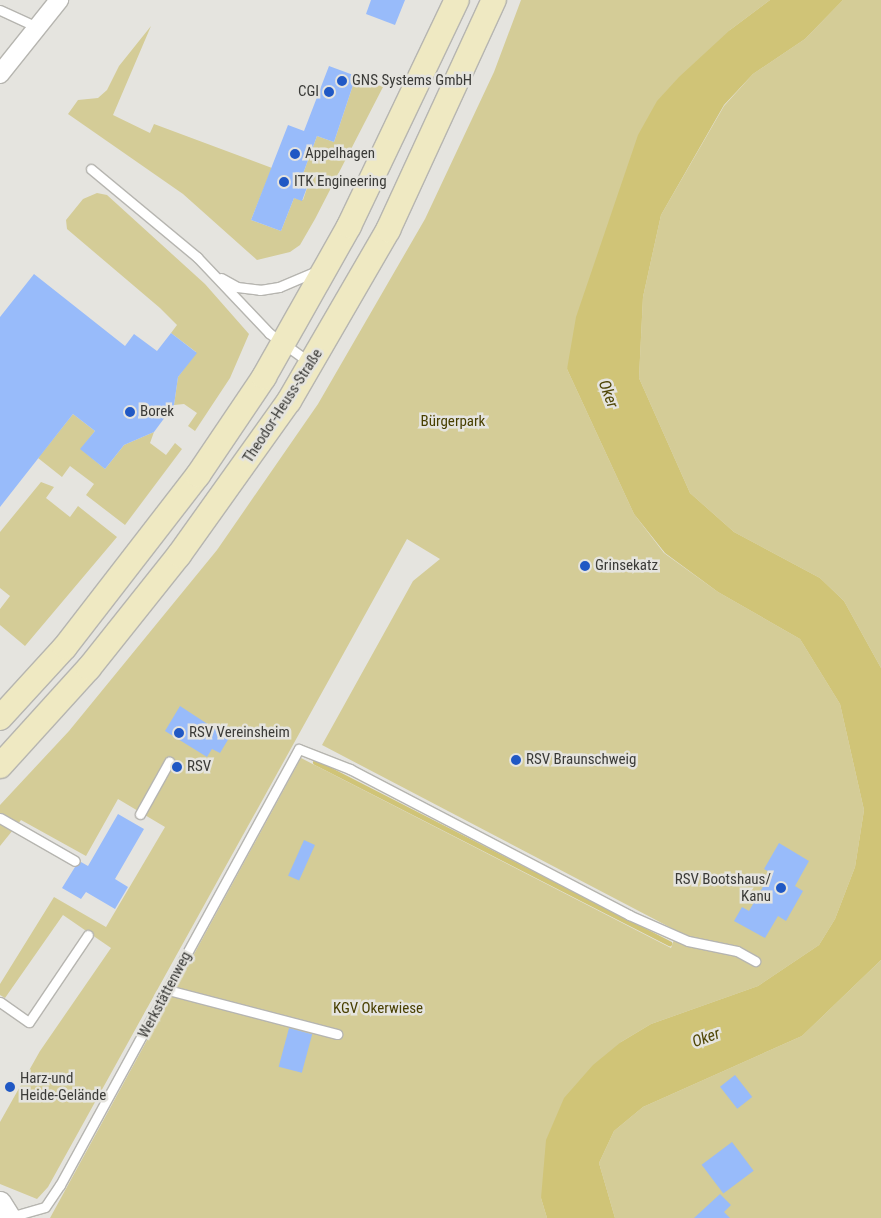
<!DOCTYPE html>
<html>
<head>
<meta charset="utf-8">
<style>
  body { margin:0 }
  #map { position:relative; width:881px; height:1218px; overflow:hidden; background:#e5e4df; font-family:"Roboto Condensed",sans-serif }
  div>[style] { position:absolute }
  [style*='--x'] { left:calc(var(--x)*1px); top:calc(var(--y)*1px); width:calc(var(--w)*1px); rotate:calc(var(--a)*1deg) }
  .green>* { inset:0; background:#d4cc97 }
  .water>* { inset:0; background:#d0c477 }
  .stream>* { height:5px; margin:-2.5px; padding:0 2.5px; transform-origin:2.5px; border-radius:2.5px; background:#d0c477 }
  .building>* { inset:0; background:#98bbfa; transform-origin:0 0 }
  .roads { filter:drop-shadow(1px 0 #b6b5b0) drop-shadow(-1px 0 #b6b5b0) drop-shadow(0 1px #b6b5b0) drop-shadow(0 -1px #b6b5b0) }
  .service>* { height:9px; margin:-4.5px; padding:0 4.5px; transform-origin:4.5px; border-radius:4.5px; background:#fff }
  .minor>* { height:18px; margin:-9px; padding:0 9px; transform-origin:9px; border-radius:9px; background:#fff }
  .tertiary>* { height:21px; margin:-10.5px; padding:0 10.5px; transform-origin:10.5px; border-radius:10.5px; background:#fff }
  .secondary>* { height:24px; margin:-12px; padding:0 12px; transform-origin:12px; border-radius:12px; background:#efe9c2 }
  .dots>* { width:14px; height:14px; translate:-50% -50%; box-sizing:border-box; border:2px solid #e5e4df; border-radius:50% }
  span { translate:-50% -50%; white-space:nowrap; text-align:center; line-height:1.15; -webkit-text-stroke:5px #e5e4df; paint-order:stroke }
  .poi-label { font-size:15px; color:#3b3b38 }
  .left { translate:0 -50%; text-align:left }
  .right { translate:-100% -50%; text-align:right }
  .street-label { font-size:15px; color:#3b3b38 }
  .park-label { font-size:15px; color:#483f00 }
  .water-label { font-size:16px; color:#4e4505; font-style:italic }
</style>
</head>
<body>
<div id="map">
  <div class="green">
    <div style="clip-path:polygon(521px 0,770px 0,730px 30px,567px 369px,634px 514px,664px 553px,718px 592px,800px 639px,840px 704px,864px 810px,855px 867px,835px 919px,819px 945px,758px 986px,651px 1024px,621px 1042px,541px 1198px,547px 1218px,50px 1218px,301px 758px,671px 948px,677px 931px,322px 745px,413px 581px,440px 559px,407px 539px,48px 1187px,37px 1199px,0 1184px,0 1122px,40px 1051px,111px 948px,63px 915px,5px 998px,0 995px,0 984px,54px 897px,106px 927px,165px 827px,118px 799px,86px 856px,21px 820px,0 846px,0 805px,69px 731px,217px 550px,318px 404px,425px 219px,494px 72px)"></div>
    <div style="clip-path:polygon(843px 0,881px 0,881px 668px,844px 601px,820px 578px,734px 532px,690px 493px,639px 378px,643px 297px,661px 215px,724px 106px,753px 74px,805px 39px)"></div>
    <div style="clip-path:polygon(151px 26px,113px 115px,150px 133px,154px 124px,272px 168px,251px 220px,281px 231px,294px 198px,303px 200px,309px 182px,301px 179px,317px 136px,334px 142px,356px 76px,383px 87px,315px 219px,300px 245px,290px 252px,257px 260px,183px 194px,68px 114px,78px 100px,98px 98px,107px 90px,119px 66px)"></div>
    <div style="clip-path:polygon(97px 193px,107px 195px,205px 284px,249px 334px,230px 378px,195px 431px,188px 426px,197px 413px,184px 404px,174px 405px,178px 377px,196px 352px,171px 333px,177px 325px,160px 308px,67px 229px,66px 220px,83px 199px)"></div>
    <div style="clip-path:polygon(73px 414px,95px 431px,81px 449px,105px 469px,124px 445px,154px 432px,150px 443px,166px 455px,175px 443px,182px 449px,125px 525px,86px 495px,94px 484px,70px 466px,62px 477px,38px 458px)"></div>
    <div style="clip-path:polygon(41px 482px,54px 487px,46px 498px,70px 517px,78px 506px,117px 537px,25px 646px,0 625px,0 609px,10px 596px,0 588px,0 532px)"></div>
    <div style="clip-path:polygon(881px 960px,881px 1218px,615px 1218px,599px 1163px,614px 1131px,643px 1107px,802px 1036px)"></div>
  </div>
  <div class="water">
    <div style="clip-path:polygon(770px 0,843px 0,805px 39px,753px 74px,724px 105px,661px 215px,643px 297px,639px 378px,690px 493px,734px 532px,820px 578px,844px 601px,881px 668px,881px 960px,802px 1036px,643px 1107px,614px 1131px,599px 1163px,615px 1218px,547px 1218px,541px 1198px,546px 1140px,564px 1098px,593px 1065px,621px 1042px,651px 1024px,758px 986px,819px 945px,835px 919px,855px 867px,864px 810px,840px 704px,800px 639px,718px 592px,665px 553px,634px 514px,567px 369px,576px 317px,638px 135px,657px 101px,679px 77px,730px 30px)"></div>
  </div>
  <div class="stream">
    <div style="--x:315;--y:762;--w:398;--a:27.1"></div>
  </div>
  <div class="building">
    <div style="clip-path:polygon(371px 0,405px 0,395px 25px,366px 14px)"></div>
    <div style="clip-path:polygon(329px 66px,356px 76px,334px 142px,317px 136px,301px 179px,309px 182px,302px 201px,294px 198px,281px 231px,251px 220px,288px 125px,304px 131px)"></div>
    <div style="clip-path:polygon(34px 274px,125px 346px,134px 334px,157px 351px,171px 333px,197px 353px,178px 377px,174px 405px,154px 432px,124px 445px,105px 469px,80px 449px,95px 431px,73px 414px,0 507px,0 317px)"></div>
    <div style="clip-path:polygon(180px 706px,229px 738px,220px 753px,212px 749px,207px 757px,165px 731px)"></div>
    <div style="clip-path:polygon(118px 814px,144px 829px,115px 879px,128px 887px,115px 909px,86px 892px,81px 899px,62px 888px,75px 867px,81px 862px,88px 866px)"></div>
    <div style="left:304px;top:840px;width:12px;height:39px;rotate:24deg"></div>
    <div style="clip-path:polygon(779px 843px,809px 861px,795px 886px,803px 891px,786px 921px,778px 916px,765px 938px,734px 921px,742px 907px,749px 911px,771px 873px,764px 869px)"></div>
    <div style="left:289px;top:1028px;width:24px;height:40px;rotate:15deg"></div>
    <div style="left:735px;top:1075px;width:28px;height:19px;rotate:52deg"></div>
    <div style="left:732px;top:1142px;width:36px;height:38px;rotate:53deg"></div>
    <div style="clip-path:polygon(720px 1194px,731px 1205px,724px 1212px,730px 1218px,694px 1218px)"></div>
  </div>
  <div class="roads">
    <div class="service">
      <div style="--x:0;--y:10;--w:41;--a:24.7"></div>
      <div style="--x:91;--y:169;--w:138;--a:39.7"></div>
      <div style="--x:197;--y:257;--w:105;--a:46.5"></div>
      <div style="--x:269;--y:333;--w:49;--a:35.9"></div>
      <div style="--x:221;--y:278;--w:18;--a:29"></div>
      <div style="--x:237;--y:287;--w:23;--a:7"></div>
      <div style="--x:260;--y:290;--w:19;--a:-9"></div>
      <div style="--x:279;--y:287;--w:38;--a:-23"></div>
      <div style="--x:140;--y:814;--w:60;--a:-60.9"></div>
      <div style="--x:0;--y:818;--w:86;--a:29.8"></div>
      <div style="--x:168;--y:990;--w:175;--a:14.6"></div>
      <div style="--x:0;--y:1002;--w:35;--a:35"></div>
      <div style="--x:29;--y:1022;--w:105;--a:-55.9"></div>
      <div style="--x:10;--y:1217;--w:36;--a:-16"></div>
      <div style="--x:45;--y:1207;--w:27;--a:-56"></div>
      <div style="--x:60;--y:1185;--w:497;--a:-61.3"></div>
      <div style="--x:299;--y:749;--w:55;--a:21.4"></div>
      <div style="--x:350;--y:769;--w:315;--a:27.6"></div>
      <div style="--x:629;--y:915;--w:64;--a:23.8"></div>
      <div style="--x:688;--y:941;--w:50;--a:11.5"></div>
      <div style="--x:737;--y:951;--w:21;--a:29"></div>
    </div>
    <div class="minor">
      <div style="--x:0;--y:74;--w:95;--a:-51.4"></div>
    </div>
    <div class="tertiary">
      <div style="--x:0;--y:1202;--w:19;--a:58"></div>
    </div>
    <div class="secondary">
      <div style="--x:0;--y:718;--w:96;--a:-47.5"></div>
      <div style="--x:65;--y:647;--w:217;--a:-52.3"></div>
      <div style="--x:198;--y:475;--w:118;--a:-56"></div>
      <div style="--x:264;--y:377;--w:173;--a:-60.6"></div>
      <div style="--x:349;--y:226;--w:250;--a:-64.5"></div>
      <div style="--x:0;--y:766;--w:132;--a:-47.8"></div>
      <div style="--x:89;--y:668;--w:144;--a:-51.5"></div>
      <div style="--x:179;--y:555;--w:189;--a:-54.5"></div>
      <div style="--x:289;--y:401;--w:198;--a:-59.9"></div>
      <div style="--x:388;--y:230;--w:253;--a:-65.3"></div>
    </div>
  </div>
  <div class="dots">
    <div style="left:342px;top:81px;background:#2058c4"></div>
    <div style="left:329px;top:92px;background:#2058c4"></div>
    <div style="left:295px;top:154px;background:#2058c4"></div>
    <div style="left:284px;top:182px;background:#2058c4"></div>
    <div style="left:130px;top:412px;background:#2058c4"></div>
    <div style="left:585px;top:566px;background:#2058c4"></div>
    <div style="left:179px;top:733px;background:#2058c4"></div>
    <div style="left:516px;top:760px;background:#2058c4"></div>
    <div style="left:177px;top:767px;background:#2058c4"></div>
    <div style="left:781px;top:888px;background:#2058c4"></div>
    <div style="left:10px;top:1087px;background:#2058c4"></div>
  </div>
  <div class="poi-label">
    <span class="left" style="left:352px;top:81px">GNS Systems GmbH</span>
    <span class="right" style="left:319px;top:92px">CGI</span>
    <span class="left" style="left:305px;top:154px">Appelhagen</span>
    <span class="left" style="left:294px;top:182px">ITK Engineering</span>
    <span class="left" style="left:140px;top:412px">Borek</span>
    <span class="left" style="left:595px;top:566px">Grinsekatz</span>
    <span class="left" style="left:189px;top:733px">RSV Vereinsheim</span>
    <span class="left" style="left:526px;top:760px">RSV Braunschweig</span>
    <span class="left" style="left:187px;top:767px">RSV</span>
    <span class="right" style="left:771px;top:888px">RSV Bootshaus/<br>Kanu</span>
    <span class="left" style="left:20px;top:1087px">Harz-und<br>Heide-Gelände</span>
  </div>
  <div class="street-label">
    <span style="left:283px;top:406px;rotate:-57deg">Theodor-Heuss-Straße</span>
    <span style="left:165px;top:995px;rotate:-62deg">Werkstättenweg</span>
  </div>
  <div class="park-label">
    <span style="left:453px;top:422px">Bürgerpark</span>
    <span style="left:378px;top:1009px">KGV Okerwiese</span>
  </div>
  <div class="water-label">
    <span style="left:608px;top:394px;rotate:69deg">Oker</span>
    <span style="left:706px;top:1038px;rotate:-20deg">Oker</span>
  </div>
</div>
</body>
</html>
